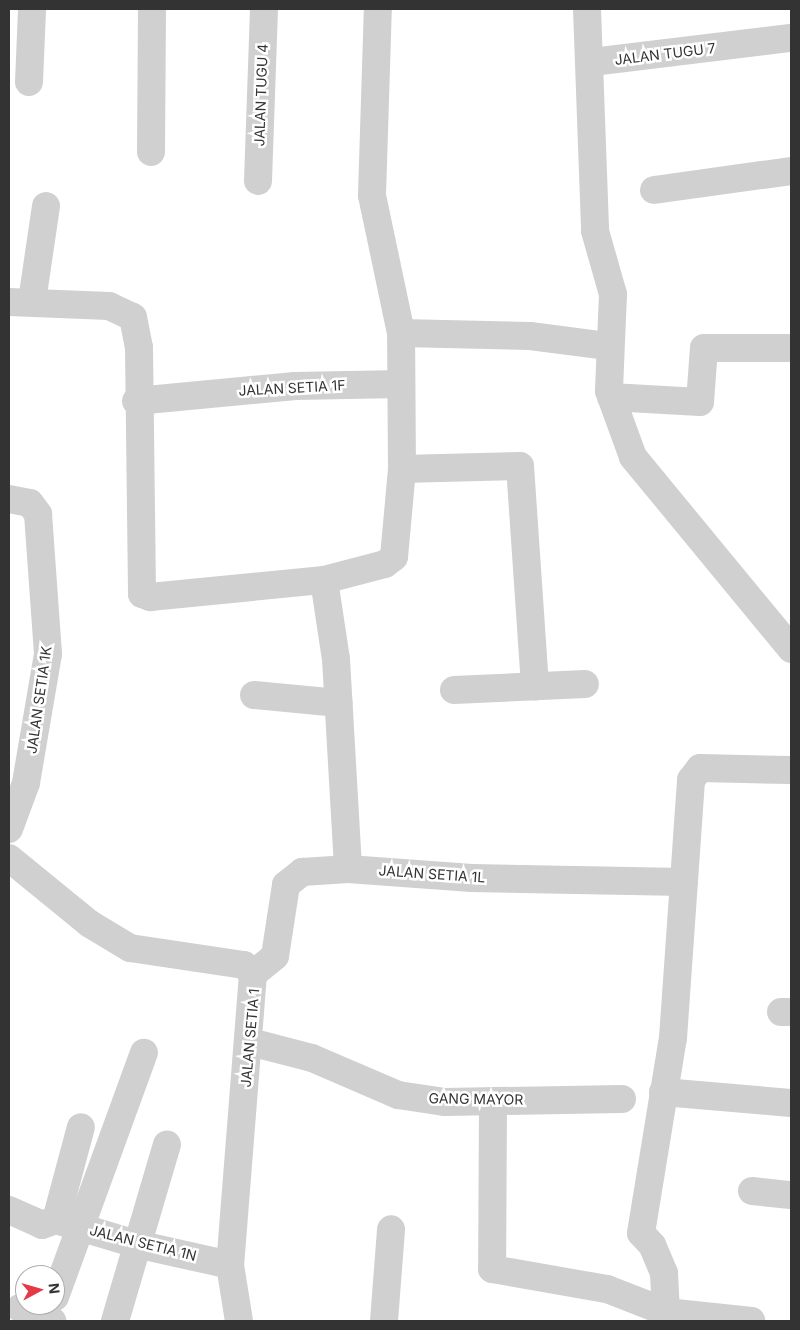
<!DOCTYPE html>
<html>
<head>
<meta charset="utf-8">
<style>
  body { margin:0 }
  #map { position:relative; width:800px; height:1330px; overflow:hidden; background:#fff; font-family:Inter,sans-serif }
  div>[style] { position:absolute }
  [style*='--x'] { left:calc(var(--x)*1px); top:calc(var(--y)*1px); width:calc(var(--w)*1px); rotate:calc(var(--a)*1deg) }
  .minor>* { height:28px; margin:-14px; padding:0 14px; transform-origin:14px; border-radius:14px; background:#d0d0d0 }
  span { translate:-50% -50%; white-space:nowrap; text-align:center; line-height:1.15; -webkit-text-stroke:5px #fff; paint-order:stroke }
  .street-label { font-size:14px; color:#333 }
  .frame { position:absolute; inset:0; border:10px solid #333; pointer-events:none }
  .north { position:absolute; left:15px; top:1265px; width:50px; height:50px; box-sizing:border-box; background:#fff; border:1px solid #adadad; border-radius:50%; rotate:84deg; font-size:14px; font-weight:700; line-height:20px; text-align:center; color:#333 }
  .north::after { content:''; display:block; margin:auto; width:18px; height:22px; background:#e63946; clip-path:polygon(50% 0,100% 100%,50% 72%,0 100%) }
</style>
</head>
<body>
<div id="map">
  <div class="minor">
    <div style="--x:587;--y:9;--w:222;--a:87.9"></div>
    <div style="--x:595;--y:231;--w:66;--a:74.1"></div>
    <div style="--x:613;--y:294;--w:97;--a:92.4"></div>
    <div style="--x:609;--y:391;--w:70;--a:70"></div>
    <div style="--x:633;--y:457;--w:249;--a:50.5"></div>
    <div style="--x:592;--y:62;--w:200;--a:-6.9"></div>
    <div style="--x:29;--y:82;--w:73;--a:-87.6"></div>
    <div style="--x:151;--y:152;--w:143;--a:-89.6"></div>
    <div style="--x:258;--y:181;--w:172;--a:-88"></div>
    <div style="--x:654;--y:190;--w:138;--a:-7.9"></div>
    <div style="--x:32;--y:301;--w:96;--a:-81.6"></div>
    <div style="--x:9;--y:302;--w:100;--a:2.3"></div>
    <div style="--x:109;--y:306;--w:26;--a:25"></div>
    <div style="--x:133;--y:317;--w:31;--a:79"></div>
    <div style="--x:139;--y:347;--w:247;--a:89.3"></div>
    <div style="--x:142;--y:594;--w:9;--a:21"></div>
    <div style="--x:150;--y:597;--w:175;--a:-5.6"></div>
    <div style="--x:324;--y:580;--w:63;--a:-14.7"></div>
    <div style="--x:385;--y:564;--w:11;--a:-38"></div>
    <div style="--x:394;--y:557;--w:88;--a:-84.8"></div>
    <div style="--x:402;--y:469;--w:136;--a:-90.4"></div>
    <div style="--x:401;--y:333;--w:141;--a:-101.9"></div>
    <div style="--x:372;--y:195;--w:186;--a:-88.2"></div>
    <div style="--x:401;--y:333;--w:129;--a:1.3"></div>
    <div style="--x:530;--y:336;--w:79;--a:7.3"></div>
    <div style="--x:611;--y:397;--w:89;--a:3.2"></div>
    <div style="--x:700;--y:402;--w:54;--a:-85.8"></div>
    <div style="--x:704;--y:348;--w:87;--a:0"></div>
    <div style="--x:136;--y:401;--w:160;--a:-5.4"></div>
    <div style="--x:295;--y:386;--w:106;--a:-1.1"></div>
    <div style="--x:402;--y:469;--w:118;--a:-1.5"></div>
    <div style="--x:520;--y:466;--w:221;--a:86.1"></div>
    <div style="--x:9;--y:499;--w:21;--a:11"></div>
    <div style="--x:30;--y:503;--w:14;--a:54"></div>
    <div style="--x:38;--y:514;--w:140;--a:85.9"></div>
    <div style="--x:48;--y:654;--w:131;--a:99.7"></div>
    <div style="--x:26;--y:783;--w:49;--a:110.3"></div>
    <div style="--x:324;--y:580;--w:80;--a:81.4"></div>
    <div style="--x:336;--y:659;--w:210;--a:86.7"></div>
    <div style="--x:454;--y:690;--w:131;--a:-2.6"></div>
    <div style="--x:254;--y:695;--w:85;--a:5.4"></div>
    <div style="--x:9;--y:858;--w:104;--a:39.2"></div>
    <div style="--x:90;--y:924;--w:47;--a:31"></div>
    <div style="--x:130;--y:948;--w:115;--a:8.5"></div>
    <div style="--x:244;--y:965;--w:13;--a:45"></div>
    <div style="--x:253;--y:974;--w:292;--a:94.5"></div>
    <div style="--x:230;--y:1265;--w:57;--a:80.9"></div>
    <div style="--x:253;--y:974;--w:28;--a:-39"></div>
    <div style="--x:275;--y:956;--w:72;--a:-81.2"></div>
    <div style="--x:286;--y:885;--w:21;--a:-39"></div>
    <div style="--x:302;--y:872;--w:46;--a:-3.7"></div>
    <div style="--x:348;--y:869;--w:124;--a:4.2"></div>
    <div style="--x:472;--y:878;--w:212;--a:1.1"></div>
    <div style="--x:781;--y:1012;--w:10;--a:0"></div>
    <div style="--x:250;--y:1042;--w:64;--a:14.5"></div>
    <div style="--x:312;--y:1058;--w:94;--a:23.3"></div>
    <div style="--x:398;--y:1095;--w:48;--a:8.5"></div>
    <div style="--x:445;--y:1102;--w:177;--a:-1"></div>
    <div style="--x:663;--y:1092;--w:128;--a:4.9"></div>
    <div style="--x:493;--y:1101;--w:168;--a:90.3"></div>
    <div style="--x:492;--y:1269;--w:117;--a:9.9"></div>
    <div style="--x:607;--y:1289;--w:63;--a:21.3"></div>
    <div style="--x:666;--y:1312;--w:86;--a:6"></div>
    <div style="--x:752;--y:1191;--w:39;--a:6"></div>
    <div style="--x:9;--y:1210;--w:36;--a:24"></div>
    <div style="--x:42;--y:1225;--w:15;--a:-20"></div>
    <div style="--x:56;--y:1220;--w:96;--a:-75"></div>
    <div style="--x:56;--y:1220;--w:84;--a:16.7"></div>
    <div style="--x:136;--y:1244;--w:96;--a:12.6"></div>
    <div style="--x:55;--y:1297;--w:260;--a:-70"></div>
    <div style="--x:20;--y:1308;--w:35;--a:22"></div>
    <div style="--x:666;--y:1312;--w:39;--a:-93"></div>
    <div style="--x:664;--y:1273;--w:30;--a:-113"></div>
    <div style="--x:652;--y:1245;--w:16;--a:-133"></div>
    <div style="--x:641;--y:1233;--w:198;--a:-80.7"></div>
    <div style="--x:673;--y:1038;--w:259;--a:-86"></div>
    <div style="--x:691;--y:780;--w:15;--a:-53"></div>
    <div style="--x:700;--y:768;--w:91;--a:1.3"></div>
    <div style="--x:115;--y:1321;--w:184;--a:-73.6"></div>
    <div style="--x:384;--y:1321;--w:92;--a:-85.6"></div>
  </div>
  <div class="street-label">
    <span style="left:665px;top:54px;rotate:-7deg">JALAN TUGU 7</span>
    <span style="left:261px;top:95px;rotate:-88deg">JALAN TUGU 4</span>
    <span style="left:292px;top:388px;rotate:-3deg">JALAN SETIA 1F</span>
    <span style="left:39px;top:700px;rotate:-82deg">JALAN SETIA 1K</span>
    <span style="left:432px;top:874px;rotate:4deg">JALAN SETIA 1L</span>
    <span style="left:250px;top:1038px;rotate:-85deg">JALAN SETIA 1</span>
    <span style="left:476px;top:1099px;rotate:1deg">GANG MAYOR</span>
    <span style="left:143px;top:1243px;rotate:14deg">JALAN SETIA 1N</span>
  </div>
  <div class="frame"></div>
  <div class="north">N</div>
</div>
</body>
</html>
